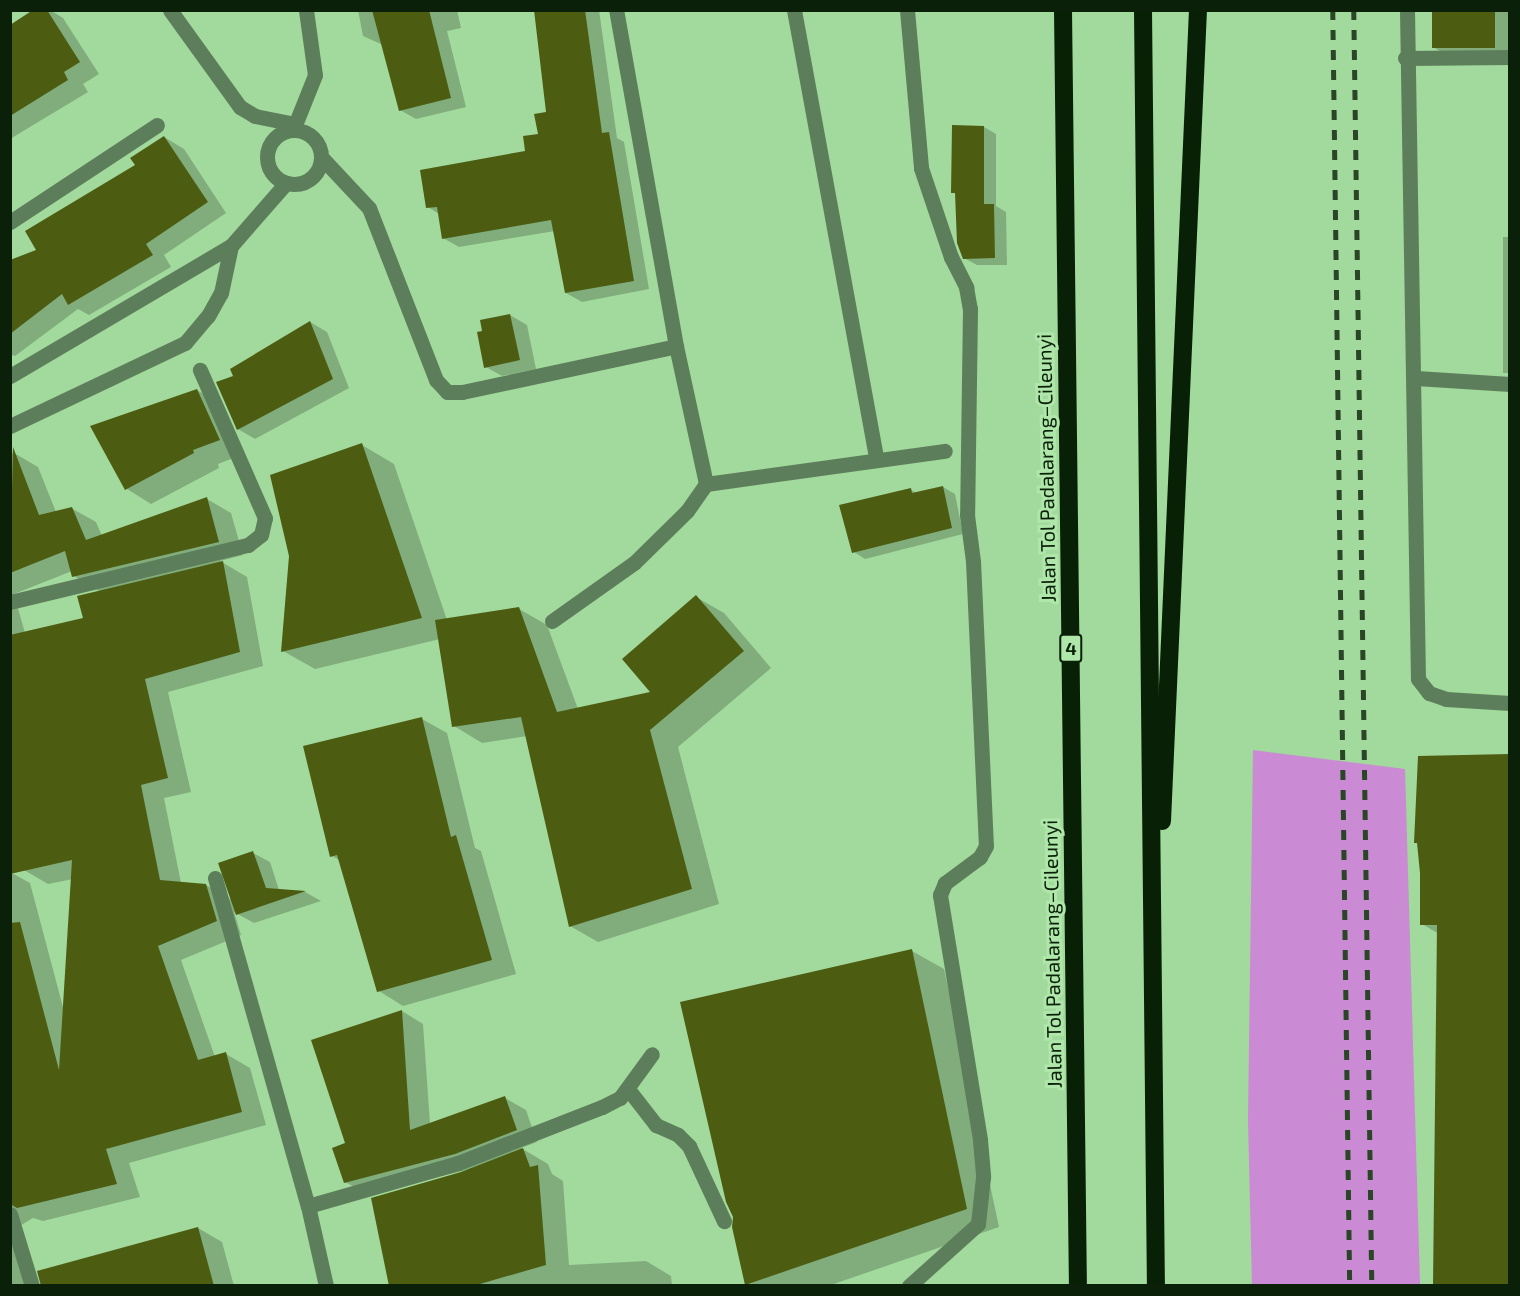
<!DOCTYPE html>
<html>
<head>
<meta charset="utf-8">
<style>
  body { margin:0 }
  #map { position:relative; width:1520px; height:1296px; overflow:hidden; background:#a2d99c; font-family:"Exo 2",sans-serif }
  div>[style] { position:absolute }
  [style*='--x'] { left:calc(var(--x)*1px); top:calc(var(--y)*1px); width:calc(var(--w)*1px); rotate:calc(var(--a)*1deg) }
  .green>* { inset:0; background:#ca8ad4 }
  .shadow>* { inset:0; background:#0003; transform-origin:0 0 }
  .building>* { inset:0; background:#4c5d11; transform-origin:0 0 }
  .minor>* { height:15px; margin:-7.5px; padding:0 7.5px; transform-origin:7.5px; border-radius:7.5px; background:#5d7e5a }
  .minor>.ring { margin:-7.5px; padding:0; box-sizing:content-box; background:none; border:15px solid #5d7e5a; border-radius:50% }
  .highway>* { height:18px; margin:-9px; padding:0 9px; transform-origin:9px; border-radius:9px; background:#082106 }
  .rail>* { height:4.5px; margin-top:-2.25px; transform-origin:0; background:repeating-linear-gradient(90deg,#2a4627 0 10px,transparent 0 20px) }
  span { translate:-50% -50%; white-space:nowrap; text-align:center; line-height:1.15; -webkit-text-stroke:6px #afe6a9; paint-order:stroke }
  .shield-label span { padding:2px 4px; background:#afe6a9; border:2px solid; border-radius:4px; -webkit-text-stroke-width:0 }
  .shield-label { font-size:18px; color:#0b2009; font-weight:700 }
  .street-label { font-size:20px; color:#0b2009 }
  .frame { position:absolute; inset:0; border:12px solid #0b2009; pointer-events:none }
</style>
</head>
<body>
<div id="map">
  <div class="green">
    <div style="clip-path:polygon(1253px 750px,1405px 769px,1420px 1285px,1252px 1285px,1248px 1120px)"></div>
  </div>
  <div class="shadow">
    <div style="clip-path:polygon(36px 10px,50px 10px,63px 18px,99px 74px,83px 84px,88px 92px,10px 139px,10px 26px)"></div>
    <div style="clip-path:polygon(358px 10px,457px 10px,461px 28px,447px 31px,466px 107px,416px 119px,400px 110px,383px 45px,363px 36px)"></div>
    <div style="clip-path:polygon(536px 10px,599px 10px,617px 138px,624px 142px,649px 289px,582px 302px,566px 293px,555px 231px,459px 247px,443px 238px,439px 214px,428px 207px,527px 153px,540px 135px,547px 113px)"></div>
    <div style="clip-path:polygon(1434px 10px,1510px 10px,1510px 61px,1458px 62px,1433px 47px)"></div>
    <div style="clip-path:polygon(953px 127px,984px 127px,996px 134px,996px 206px,1006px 212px,1007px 265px,977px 265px,964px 258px,957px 194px,953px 192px)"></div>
    <div style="clip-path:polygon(164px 137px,184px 149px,226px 213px,164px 255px,171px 267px,89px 315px,78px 309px,15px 356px,10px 354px,10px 261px,38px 251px,137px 165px)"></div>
    <div style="left:1503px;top:237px;width:7px;height:136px"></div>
    <div style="clip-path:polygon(510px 315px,527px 325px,536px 369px,502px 376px,486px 367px)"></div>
    <div style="clip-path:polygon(310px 322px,327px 332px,349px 388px,255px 439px,238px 429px,235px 377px)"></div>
    <div style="clip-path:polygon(197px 390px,222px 405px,244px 454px,218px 464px,219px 468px,151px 504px,127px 489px,92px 427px)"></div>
    <div style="clip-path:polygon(362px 445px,394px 464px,447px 620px,519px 609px,547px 625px,578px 709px,653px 692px,696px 597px,724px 613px,771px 668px,678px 747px,719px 904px,598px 942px,570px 926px,527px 736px,482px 743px,454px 726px,440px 639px,315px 669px,283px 651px)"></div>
    <div style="clip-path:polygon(evenodd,14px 453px,38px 467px,56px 512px,71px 508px,96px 522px,102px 536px,207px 499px,231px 513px,243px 555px,220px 561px,247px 577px,263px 666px,168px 692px,191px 792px,164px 798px,181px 883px,206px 885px,232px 900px,253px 853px,270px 862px,279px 890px,305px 892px,321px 901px,254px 923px,234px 912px,241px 935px,181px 960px,215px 1057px,226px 1054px,250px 1068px,266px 1125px,129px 1163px,140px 1197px,43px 1221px,33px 1218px,18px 1227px,38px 1286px,10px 1286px,10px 872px,30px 883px,64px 1011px,73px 879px,48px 884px,24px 870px,10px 729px,10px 454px,14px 453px,72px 571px,74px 576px,101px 592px,85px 619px,25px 633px,14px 594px,72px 571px)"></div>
    <div style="clip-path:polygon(943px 487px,955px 494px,963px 534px,865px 559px,854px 552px,911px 490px,917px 493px)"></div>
    <div style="clip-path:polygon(422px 719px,447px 733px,475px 848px,481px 851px,516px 974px,403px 1006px,379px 991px,341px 861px,332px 856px)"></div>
    <div style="clip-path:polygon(1510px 755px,1510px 1286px,1435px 1286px,1439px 934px,1422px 924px,1420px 757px)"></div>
    <div style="clip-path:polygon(912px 951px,944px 969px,999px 1227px,828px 1286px,749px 1286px,746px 1284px)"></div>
    <div style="clip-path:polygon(402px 1011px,423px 1024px,430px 1124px,505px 1098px,526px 1110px,537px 1142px,521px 1148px,548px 1164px,552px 1174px,563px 1181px,569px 1265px,646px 1261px,671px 1276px,672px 1286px,390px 1286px,475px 1168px,367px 1194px,345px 1182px,347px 1144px)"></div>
    <div style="clip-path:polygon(198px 1228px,222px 1242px,234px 1286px,42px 1286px)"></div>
  </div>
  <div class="building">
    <div style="clip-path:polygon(33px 10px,47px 10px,80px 62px,64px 72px,68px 80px,10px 116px,10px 25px)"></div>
    <div style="clip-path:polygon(372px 10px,429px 10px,451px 98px,399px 111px)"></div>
    <div style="clip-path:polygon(534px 10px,585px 10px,602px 133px,609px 132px,634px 281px,565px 293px,551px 220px,442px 239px,437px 207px,426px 208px,420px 170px,525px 151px,523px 136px,538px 134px,534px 114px,546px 112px)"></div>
    <div style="left:1432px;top:10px;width:63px;height:38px"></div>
    <div style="clip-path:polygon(952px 125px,984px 126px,984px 204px,994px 204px,995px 258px,963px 259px,957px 243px,955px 193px,951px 193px)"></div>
    <div style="clip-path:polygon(164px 136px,208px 202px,146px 244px,153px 255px,68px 305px,62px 294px,10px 334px,10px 260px,36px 250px,25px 231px,135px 165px,130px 158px)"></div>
    <div style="clip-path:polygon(510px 314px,520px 360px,484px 368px,477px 332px,482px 331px,480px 320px)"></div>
    <div style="clip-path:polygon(310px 321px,333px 379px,237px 430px,216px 382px,233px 376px,230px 369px)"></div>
    <div style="clip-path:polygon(197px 389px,220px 440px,193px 450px,194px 453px,125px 490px,90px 426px)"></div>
    <div style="clip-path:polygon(362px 443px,422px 618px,281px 652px,289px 556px,270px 475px)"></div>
    <div style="clip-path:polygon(13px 447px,39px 515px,72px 507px,86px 540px,207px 497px,219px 542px,72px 577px,65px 551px,10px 573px)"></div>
    <div style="clip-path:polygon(943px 486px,952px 528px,852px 553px,839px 505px,911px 488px,912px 493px)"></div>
    <div style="clip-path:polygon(223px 561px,240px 652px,145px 679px,168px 778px,141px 785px,160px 880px,206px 884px,217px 921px,158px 946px,198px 1060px,226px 1052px,242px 1112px,106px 1149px,117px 1184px,17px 1208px,10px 1204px,10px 923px,20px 922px,59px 1070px,72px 860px,10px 874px,10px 635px,83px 618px,77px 596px)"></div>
    <div style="clip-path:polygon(696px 595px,744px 651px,650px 730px,692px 889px,569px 927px,521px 717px,452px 727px,435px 620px,519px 607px,557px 712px,650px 692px,622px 659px)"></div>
    <div style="clip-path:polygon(422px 717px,451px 837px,456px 835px,492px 960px,377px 992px,337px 855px,330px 857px,303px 746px)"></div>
    <div style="clip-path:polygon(1509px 754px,1509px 1286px,1433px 1286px,1437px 925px,1420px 925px,1420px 873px,1417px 843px,1414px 843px,1418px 756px)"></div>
    <div style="clip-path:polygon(253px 851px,266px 888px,306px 891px,236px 915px,218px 863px)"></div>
    <div style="clip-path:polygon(912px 949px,967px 1209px,745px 1285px,732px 1227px,733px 1217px,726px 1202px,680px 1002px)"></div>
    <div style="clip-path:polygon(402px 1010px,410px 1130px,505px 1096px,517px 1130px,455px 1154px,344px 1183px,332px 1148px,345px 1143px,311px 1040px)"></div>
    <div style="clip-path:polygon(523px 1148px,530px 1167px,538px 1165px,546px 1265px,473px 1286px,389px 1286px,371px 1198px,461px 1172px)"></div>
    <div style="clip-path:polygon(198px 1227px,214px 1286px,41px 1286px,37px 1271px)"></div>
  </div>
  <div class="minor">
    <div style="--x:170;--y:10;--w:120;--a:54.2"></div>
    <div style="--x:240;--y:107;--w:17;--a:31"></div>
    <div style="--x:255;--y:116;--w:41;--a:11.3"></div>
    <div style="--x:794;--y:10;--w:455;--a:79.6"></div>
    <div style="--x:907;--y:10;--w:159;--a:84.9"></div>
    <div style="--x:921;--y:168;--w:94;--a:71.4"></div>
    <div style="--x:951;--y:257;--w:34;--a:63"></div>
    <div style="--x:966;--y:287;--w:22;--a:80"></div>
    <div style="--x:970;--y:309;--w:206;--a:90.8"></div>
    <div style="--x:967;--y:515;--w:46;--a:82.6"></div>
    <div style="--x:973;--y:561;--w:285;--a:87.4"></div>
    <div style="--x:986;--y:846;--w:13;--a:119"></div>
    <div style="--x:980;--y:857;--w:44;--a:143.4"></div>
    <div style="--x:945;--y:883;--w:13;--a:113"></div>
    <div style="--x:940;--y:895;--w:248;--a:80.7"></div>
    <div style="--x:980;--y:1140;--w:37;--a:85"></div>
    <div style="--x:983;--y:1177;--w:47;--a:96.1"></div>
    <div style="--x:978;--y:1224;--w:93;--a:138.1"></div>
    <div style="--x:1407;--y:10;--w:669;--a:89.06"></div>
    <div style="--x:1418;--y:679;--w:18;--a:52"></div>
    <div style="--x:1429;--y:693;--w:18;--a:19"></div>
    <div style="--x:1446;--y:699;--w:64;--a:3.6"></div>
    <div style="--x:1405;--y:58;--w:105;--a:-0.5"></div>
    <div style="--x:293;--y:130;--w:59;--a:-68.2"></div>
    <div style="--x:315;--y:75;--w:66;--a:-97.9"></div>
    <div class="ring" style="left:267px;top:130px;width:39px;height:39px"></div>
    <div style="--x:322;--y:158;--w:69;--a:46.8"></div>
    <div style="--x:369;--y:208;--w:185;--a:68.7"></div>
    <div style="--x:436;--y:380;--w:16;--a:47"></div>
    <div style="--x:447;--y:392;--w:15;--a:0"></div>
    <div style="--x:462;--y:392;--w:219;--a:-12.1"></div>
    <div style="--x:676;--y:346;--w:341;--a:-100.1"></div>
    <div style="--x:10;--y:222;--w:176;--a:-33.4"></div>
    <div style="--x:676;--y:346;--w:141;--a:77.7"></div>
    <div style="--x:10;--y:376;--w:256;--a:-30.5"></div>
    <div style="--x:231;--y:246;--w:84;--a:-48.9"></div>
    <div style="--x:1416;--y:378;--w:94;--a:3.7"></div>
    <div style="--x:10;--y:426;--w:194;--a:-25.4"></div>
    <div style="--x:185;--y:343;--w:35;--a:-50"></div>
    <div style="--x:208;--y:316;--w:26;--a:-61"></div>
    <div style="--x:221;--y:293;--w:48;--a:-78"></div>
    <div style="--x:10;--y:602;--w:245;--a:-13.5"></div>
    <div style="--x:248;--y:545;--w:16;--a:-38"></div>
    <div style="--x:261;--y:535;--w:17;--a:-77"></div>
    <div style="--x:265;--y:518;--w:162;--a:-113.7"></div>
    <div style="--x:552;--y:621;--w:100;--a:-35.3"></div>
    <div style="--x:634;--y:563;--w:74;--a:-44.5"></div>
    <div style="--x:687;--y:511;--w:33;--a:-55"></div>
    <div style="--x:706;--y:484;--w:241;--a:-7.9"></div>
    <div style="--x:215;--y:878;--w:341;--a:74.2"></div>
    <div style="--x:308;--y:1206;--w:82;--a:77.3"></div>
    <div style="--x:628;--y:1089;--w:46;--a:52.1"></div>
    <div style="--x:656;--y:1125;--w:24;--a:24"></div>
    <div style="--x:678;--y:1135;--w:16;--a:45"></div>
    <div style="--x:689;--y:1146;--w:83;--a:65"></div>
    <div style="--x:308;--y:1206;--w:156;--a:-16"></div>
    <div style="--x:458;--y:1163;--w:155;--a:-21.3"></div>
    <div style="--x:602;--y:1107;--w:20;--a:-27"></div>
    <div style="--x:620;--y:1098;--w:54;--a:-54"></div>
    <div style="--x:10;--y:1214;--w:75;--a:73"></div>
  </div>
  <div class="highway">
    <div style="--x:1063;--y:10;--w:1276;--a:89.33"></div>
    <div style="--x:1143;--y:10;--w:1276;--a:89.42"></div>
    <div style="--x:1162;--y:821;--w:812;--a:-87.46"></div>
  </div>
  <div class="rail">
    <div style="--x:1333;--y:10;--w:1276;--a:89.24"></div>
    <div style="--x:1354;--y:10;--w:1276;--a:89.19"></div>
  </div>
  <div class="shield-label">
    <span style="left:1071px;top:648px">4</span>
  </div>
  <div class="street-label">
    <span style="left:1046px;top:468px;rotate:-91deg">Jalan Tol Padalarang–Cileunyi</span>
    <span style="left:1052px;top:954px;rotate:-91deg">Jalan Tol Padalarang–Cileunyi</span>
  </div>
  <div class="frame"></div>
</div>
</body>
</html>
